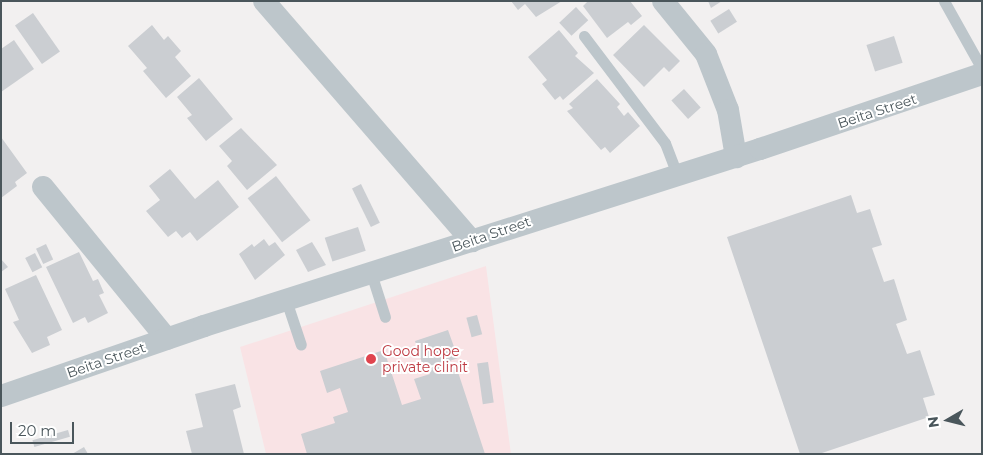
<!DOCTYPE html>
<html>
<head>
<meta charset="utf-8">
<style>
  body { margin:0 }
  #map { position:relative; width:983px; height:455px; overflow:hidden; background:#f2f0f0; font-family:Montserrat,sans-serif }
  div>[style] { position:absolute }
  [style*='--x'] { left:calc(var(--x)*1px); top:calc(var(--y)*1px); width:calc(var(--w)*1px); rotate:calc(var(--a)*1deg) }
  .medical>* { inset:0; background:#f9e3e5 }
  .building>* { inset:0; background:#cbced2; transform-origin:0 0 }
  .lane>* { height:11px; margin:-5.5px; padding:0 5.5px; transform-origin:5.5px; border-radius:5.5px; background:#bdc6cb }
  .street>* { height:22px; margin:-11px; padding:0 11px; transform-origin:11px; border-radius:11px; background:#bdc6cb }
  .dots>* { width:14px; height:14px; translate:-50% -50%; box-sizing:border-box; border:2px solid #fff; border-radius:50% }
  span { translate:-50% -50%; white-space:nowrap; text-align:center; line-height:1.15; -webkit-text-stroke:4px #fff; paint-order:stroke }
  .street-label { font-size:14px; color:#4a565b }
  .health-label { font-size:14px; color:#be3a42 }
  .left { translate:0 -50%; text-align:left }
  .frame { position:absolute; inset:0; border:2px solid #4a565b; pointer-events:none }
  .north { position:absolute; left:923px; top:395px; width:50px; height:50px; -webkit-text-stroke:4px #fff; paint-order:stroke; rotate:262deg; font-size:14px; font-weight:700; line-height:20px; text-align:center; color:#4a565b }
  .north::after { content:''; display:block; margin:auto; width:18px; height:22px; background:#4a565b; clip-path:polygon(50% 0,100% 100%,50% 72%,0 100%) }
  .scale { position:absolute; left:10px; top:422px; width:64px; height:22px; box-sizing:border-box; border:2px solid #4a565b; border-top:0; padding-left:6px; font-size:15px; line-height:18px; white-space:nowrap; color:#4a565b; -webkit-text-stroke:4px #fff; paint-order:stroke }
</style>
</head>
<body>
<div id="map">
  <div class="medical">
    <div style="clip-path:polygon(486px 266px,511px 454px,266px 454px,240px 347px)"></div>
  </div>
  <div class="building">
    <div style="clip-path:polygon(511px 1px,562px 1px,536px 17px,525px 4px,518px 10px)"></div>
    <div style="clip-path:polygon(588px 1px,630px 1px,642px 16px,631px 25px,628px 22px,607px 38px,583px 6px)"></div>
    <div style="clip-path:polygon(708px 1px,722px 1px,711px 8px)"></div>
    <div style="left:576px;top:7px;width:18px;height:23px;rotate:47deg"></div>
    <div style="left:729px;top:9px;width:15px;height:22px;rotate:58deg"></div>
    <div style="left:33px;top:13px;width:47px;height:22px;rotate:55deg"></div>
    <div style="clip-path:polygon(152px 25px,164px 40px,168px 36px,181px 51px,175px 57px,191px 76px,166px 98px,143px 71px,147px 68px,128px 46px)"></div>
    <div style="clip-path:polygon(644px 25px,680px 61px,669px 72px,664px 67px,644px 87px,613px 55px)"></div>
    <div style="clip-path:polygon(559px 30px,578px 53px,575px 56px,594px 73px,563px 100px,560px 96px,555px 100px,542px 84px,547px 80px,528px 57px)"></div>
    <div style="left:894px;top:36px;width:28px;height:29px;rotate:72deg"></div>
    <div style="clip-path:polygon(14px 40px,34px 69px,1px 92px,1px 49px)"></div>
    <div style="clip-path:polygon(199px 78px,233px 119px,206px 141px,187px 118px,192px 115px,177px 97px)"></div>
    <div style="clip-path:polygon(597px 79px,620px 104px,617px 107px,624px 116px,628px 112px,640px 126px,610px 153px,605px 147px,601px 150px,567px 111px,573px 108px,569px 104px)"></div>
    <div style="left:684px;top:89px;width:25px;height:17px;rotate:48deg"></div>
    <div style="clip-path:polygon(241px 128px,277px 165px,247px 190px,227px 166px,232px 161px,219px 146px)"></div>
    <div style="clip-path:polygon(1px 137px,27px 173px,15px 182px,17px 186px,1px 198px)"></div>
    <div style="clip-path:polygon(170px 169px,195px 199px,218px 180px,239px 207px,197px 241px,190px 232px,182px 238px,176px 231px,168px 237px,146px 211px,160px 200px,149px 186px)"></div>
    <div style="left:276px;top:176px;width:56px;height:36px;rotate:52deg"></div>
    <div style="left:361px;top:184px;width:43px;height:10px;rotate:64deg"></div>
    <div style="clip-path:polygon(851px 195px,857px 213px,870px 209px,882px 245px,872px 248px,884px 282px,894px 279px,907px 320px,896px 324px,907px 354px,920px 350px,935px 395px,923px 398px,929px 417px,819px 454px,800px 454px,727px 237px)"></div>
    <div style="left:358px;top:227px;width:25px;height:35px;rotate:72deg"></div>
    <div style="clip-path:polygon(264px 239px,269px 246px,275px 242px,285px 255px,255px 280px,239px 254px,252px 244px,254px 247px)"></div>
    <div style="clip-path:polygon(312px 242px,326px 265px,308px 272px,296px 250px)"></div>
    <div style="left:46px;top:244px;width:17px;height:11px;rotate:65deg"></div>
    <div style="clip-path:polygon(79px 252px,93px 281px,98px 279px,104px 293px,99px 295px,108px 313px,88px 323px,85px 317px,73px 323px,46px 267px)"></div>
    <div style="left:35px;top:253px;width:16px;height:11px;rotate:63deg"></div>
    <div style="clip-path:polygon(1px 259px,8px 267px,1px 272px)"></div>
    <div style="clip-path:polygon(36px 275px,62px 330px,47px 337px,50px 345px,32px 353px,13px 322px,19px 320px,5px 289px)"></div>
    <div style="left:477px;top:315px;width:20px;height:11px;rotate:75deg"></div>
    <div style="clip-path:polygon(448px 330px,458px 358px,441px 364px,445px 373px,457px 369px,485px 454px,307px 454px,301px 434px,335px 423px,333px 417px,348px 412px,340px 388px,327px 393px,320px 371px,384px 350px,402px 405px,421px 399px,414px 379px,430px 374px,428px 368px,424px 369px,415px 341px)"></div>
    <div style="left:488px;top:362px;width:41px;height:11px;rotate:82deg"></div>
    <div style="clip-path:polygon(235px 384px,241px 407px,233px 410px,244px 454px,192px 454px,186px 431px,203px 427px,195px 394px)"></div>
    <div style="left:68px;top:430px;width:7px;height:37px;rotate:74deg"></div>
    <div style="clip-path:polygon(84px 447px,88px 454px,72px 454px)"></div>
  </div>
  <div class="lane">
    <div style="--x:944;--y:1;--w:78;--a:60.8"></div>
    <div style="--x:584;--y:36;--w:134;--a:52.9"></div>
    <div style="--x:665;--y:143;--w:34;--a:69"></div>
    <div style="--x:371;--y:273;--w:46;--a:72.3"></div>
    <div style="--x:286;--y:300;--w:47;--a:71.6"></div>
  </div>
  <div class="street">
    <div style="--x:264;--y:1;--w:318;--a:49.1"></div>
    <div style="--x:663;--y:1;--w:68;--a:50.9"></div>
    <div style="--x:706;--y:54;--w:60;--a:68.6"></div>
    <div style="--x:728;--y:110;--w:48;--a:80.3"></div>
    <div style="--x:43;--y:187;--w:196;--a:50.8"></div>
    <div style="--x:1;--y:396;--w:215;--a:-19"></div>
    <div style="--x:204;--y:326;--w:583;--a:-17.66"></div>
    <div style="--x:760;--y:149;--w:234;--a:-18.7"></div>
  </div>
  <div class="dots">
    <div style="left:371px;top:359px;background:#e0444e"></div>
  </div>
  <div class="street-label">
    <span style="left:877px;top:111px;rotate:-18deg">Beita Street</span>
    <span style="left:491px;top:234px;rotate:-19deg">Beita Street</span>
    <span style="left:106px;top:360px;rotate:-19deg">Beita Street</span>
  </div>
  <div class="health-label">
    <span class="left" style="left:382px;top:359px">Good hope<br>private clinit</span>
  </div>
  <div class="frame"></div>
  <div class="north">N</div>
  <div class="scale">20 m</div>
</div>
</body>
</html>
